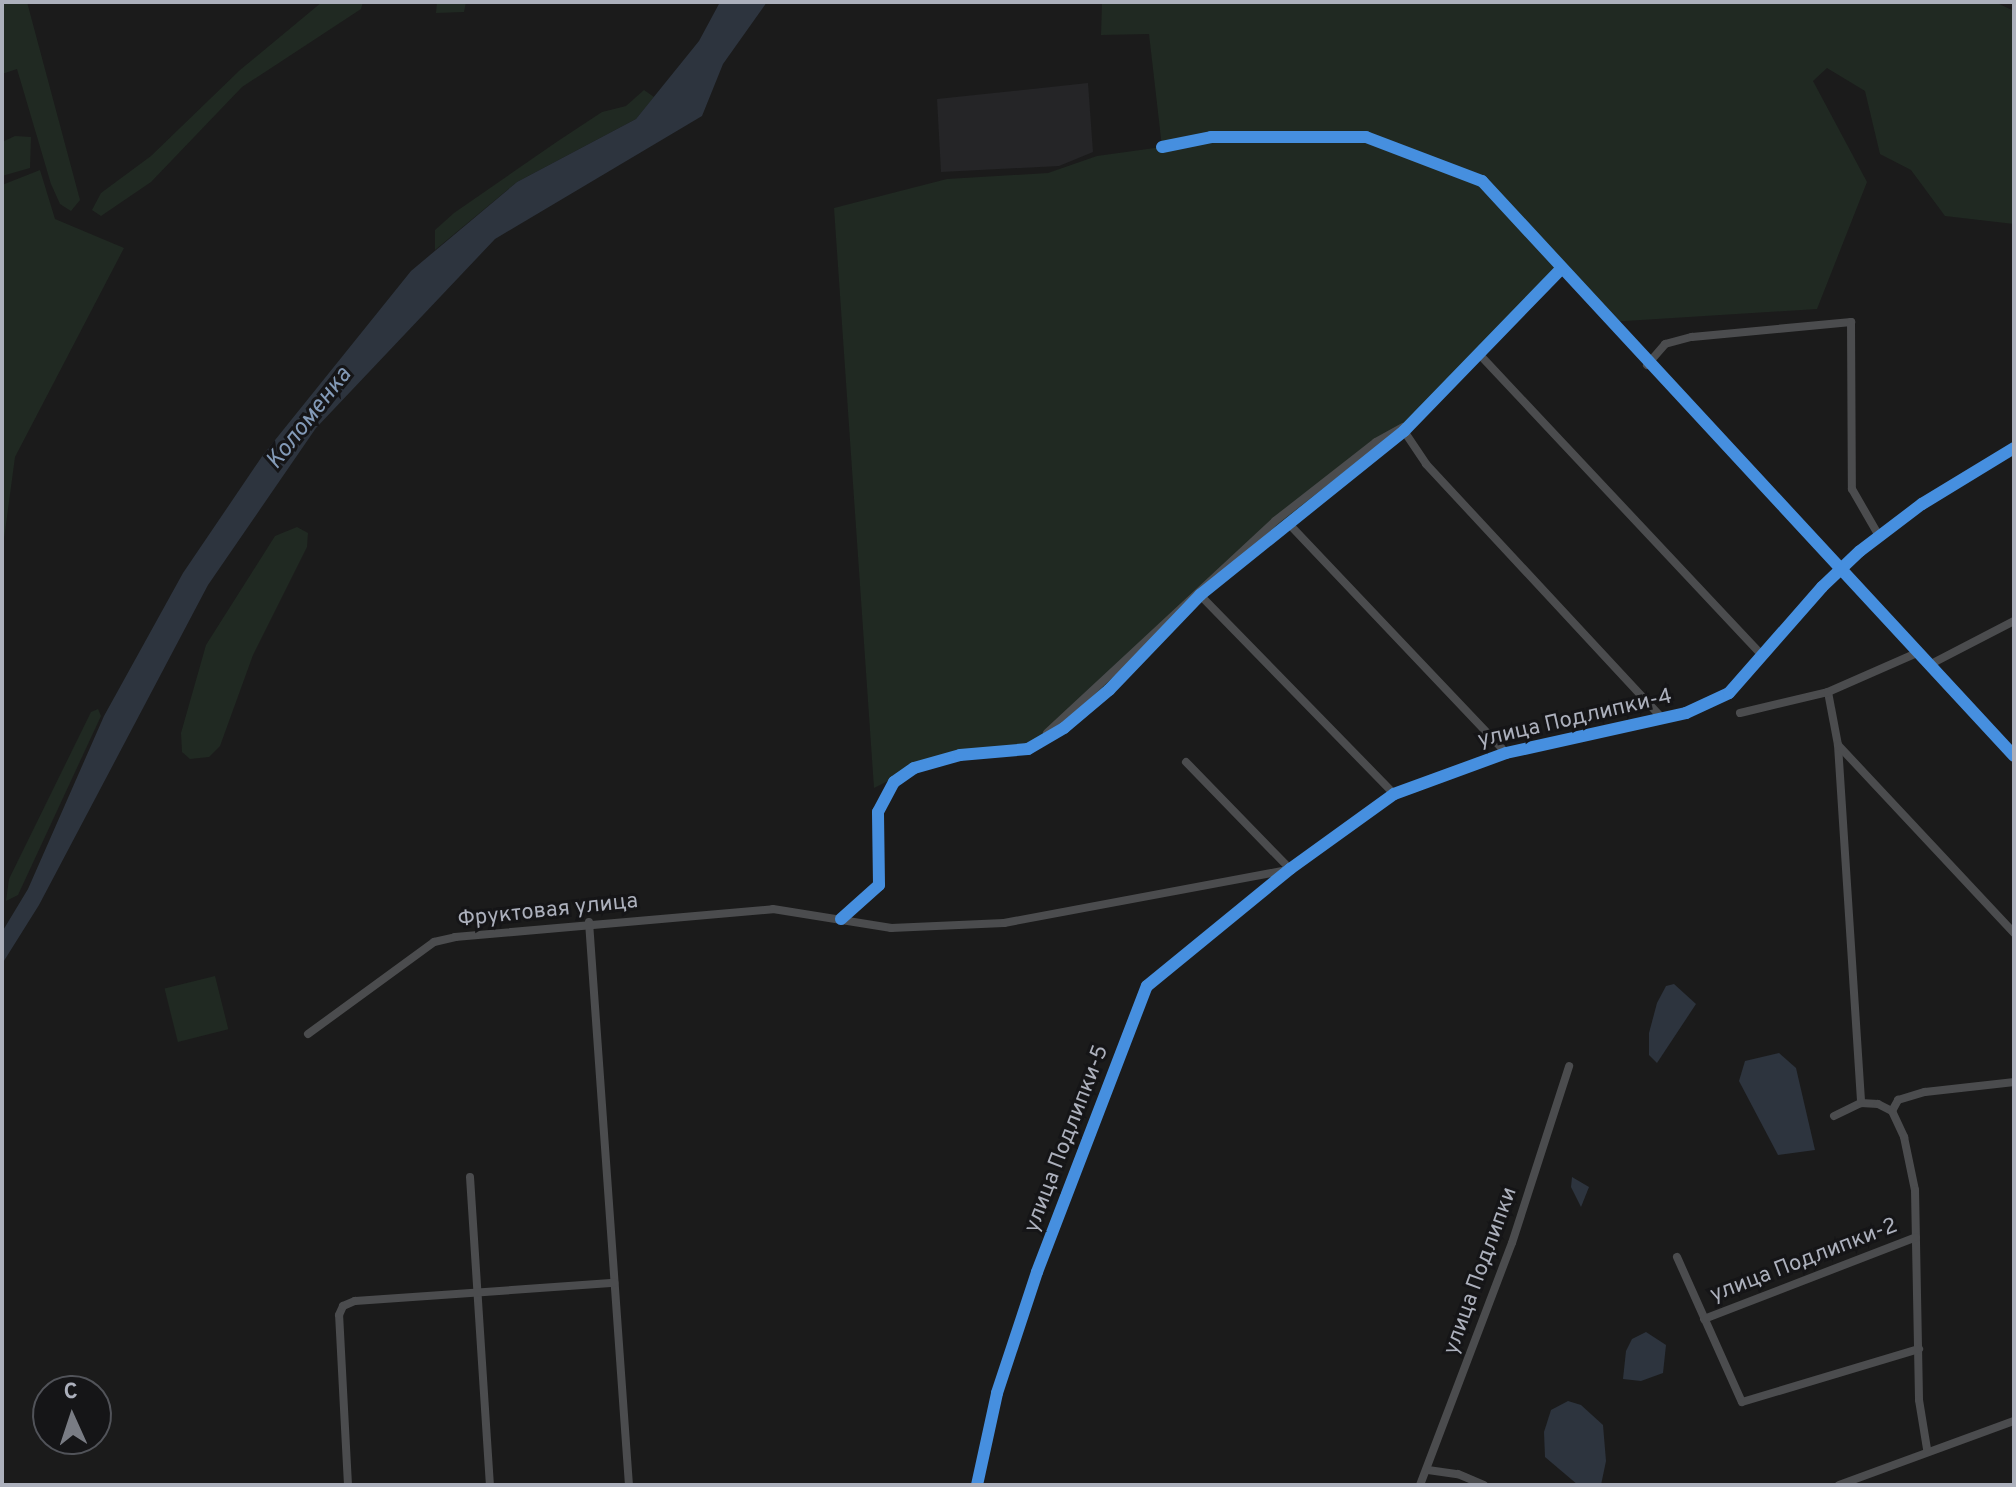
<!DOCTYPE html>
<html>
<head>
<meta charset="utf-8">
<style>
  body { margin:0 }
  #map { position:relative; width:2016px; height:1487px; overflow:hidden; background:#1b1b1b; font-family:Overpass,sans-serif }
  div>[style] { position:absolute }
  [style*='--x'] { left:calc(var(--x)*1px); top:calc(var(--y)*1px); width:calc(var(--w)*1px); rotate:calc(var(--a)*1deg) }
  .built>* { inset:0; background:#252527 }
  .green>* { inset:0; background:#202922; transform-origin:0 0 }
  .water>* { inset:0; background:#2d343e }
  .minor>* { height:8px; margin:-4px; padding:0 4px; transform-origin:4px; border-radius:4px; background:#4b4c4e }
  .cycleway>* { height:12px; margin:-6px; padding:0 6px; transform-origin:6px; border-radius:6px; background:#468fdf }
  span { translate:-50% -50%; white-space:nowrap; text-align:center; line-height:1.15; -webkit-text-stroke:6px #151517; paint-order:stroke }
  .street-label { font-size:22px; color:#acb0bc }
  .water-label { font-size:24px; color:#839ab7; font-style:italic }
  .frame { position:absolute; inset:0; border:4px solid #acb0bc; pointer-events:none }
  .north { position:absolute; left:32px; top:1375px; width:80px; height:80px; box-sizing:border-box; background:#151517; border:2px solid #515359; border-radius:50%; rotate:357deg; font-size:22px; font-weight:700; line-height:32px; text-align:center; color:#acb0bc }
  .north::after { content:''; display:block; margin:auto; width:28px; height:36px; background:#797c84; clip-path:polygon(50% 0,100% 100%,50% 72%,0 100%) }
</style>
</head>
<body>
<div id="map">
  <div class="built">
    <div style="clip-path:polygon(1088px 83px,1093px 152px,1059px 166px,941px 172px,937px 99px)"></div>
  </div>
  <div class="green">
    <div style="clip-path:polygon(2px 2px,27px 2px,80px 200px,71px 211px,60px 204px,51px 184px,17px 69px,2px 74px)"></div>
    <div style="clip-path:polygon(322px 2px,363px 2px,361px 9px,242px 87px,151px 182px,101px 216px,92px 210px,101px 193px,151px 156px,240px 70px)"></div>
    <div style="clip-path:polygon(437px 2px,466px 2px,464px 12px,436px 13px)"></div>
    <div style="clip-path:polygon(1102px 2px,1995px 2px,2014px 11px,2014px 224px,1945px 216px,1911px 170px,1880px 154px,1865px 91px,1827px 68px,1813px 81px,1867px 182px,1817px 309px,1609px 322px,1561px 269px,1440px 396px,1200px 595px,1109px 690px,1022px 748px,960px 755px,914px 768px,874px 788px,834px 208px,947px 179px,1048px 173px,1097px 156px,1162px 147px,1149px 34px,1101px 35px)"></div>
    <div style="clip-path:polygon(644px 90px,654px 97px,636px 119px,517px 182px,435px 250px,435px 230px,454px 213px,558px 141px,602px 112px,626px 106px)"></div>
    <div style="clip-path:polygon(15px 136px,31px 137px,30px 168px,2px 176px,2px 142px)"></div>
    <div style="clip-path:polygon(40px 170px,55px 219px,124px 248px,15px 457px,2px 554px,2px 185px)"></div>
    <div style="clip-path:polygon(297px 527px,308px 533px,307px 547px,253px 655px,220px 746px,209px 757px,190px 759px,182px 752px,181px 733px,206px 645px,275px 536px)"></div>
    <div style="clip-path:polygon(98px 709px,101px 716px,18px 895px,6px 901px,9px 879px,91px 712px)"></div>
    <div style="left:215px;top:976px;width:55px;height:52px;rotate:76deg"></div>
  </div>
  <div class="water">
    <div style="clip-path:polygon(720px 2px,767px 2px,723px 64px,702px 116px,495px 239px,316px 428px,208px 585px,39px 905px,2px 964px,2px 932px,28px 889px,104px 716px,183px 573px,263px 455px,411px 271px,517px 182px,636px 119px,699px 41px)"></div>
    <div style="clip-path:polygon(1674px 984px,1696px 1004px,1657px 1063px,1649px 1055px,1649px 1033px,1657px 1003px,1666px 986px)"></div>
    <div style="clip-path:polygon(1779px 1053px,1796px 1068px,1815px 1150px,1778px 1155px,1739px 1081px,1745px 1061px)"></div>
    <div style="clip-path:polygon(1572px 1177px,1589px 1187px,1581px 1207px,1571px 1187px)"></div>
    <div style="clip-path:polygon(1646px 1332px,1666px 1345px,1663px 1373px,1641px 1381px,1623px 1379px,1626px 1351px,1632px 1339px)"></div>
    <div style="clip-path:polygon(1568px 1401px,1581px 1405px,1603px 1425px,1606px 1461px,1601px 1485px,1578px 1485px,1545px 1457px,1544px 1432px,1551px 1410px)"></div>
  </div>
  <div class="minor">
    <div style="--x:1162;--y:147;--w:50;--a:-11.5"></div>
    <div style="--x:1211;--y:137;--w:155;--a:0"></div>
    <div style="--x:1366;--y:137;--w:124;--a:20.8"></div>
    <div style="--x:1482;--y:181;--w:783;--a:47.22"></div>
    <div style="--x:1480;--y:355;--w:413;--a:46.8"></div>
    <div style="--x:1647;--y:365;--w:28;--a:-49"></div>
    <div style="--x:1665;--y:344;--w:28;--a:-15"></div>
    <div style="--x:1692;--y:337;--w:160;--a:-5.4"></div>
    <div style="--x:1851;--y:322;--w:167;--a:89.7"></div>
    <div style="--x:1852;--y:489;--w:54;--a:60.1"></div>
    <div style="--x:1404;--y:431;--w:40;--a:56"></div>
    <div style="--x:1426;--y:464;--w:345;--a:47.1"></div>
    <div style="--x:1289;--y:524;--w:315;--a:46.5"></div>
    <div style="--x:1200;--y:595;--w:278;--a:45.7"></div>
    <div style="--x:1929;--y:665;--w:96;--a:-27.4"></div>
    <div style="--x:1828;--y:692;--w:54;--a:79.3"></div>
    <div style="--x:1838;--y:745;--w:359;--a:86.3"></div>
    <div style="--x:1740;--y:713;--w:90;--a:-13.4"></div>
    <div style="--x:1828;--y:692;--w:97;--a:-23.7"></div>
    <div style="--x:1047;--y:733;--w:311;--a:-42.9"></div>
    <div style="--x:1275;--y:521;--w:128;--a:-38"></div>
    <div style="--x:1376;--y:442;--w:31;--a:-29"></div>
    <div style="--x:1838;--y:745;--w:258;--a:46.9"></div>
    <div style="--x:1186;--y:762;--w:149;--a:45.8"></div>
    <div style="--x:841;--y:919;--w:51;--a:-41.8"></div>
    <div style="--x:879;--y:885;--w:73;--a:-90.8"></div>
    <div style="--x:878;--y:812;--w:34;--a:-62"></div>
    <div style="--x:894;--y:782;--w:24;--a:-35"></div>
    <div style="--x:914;--y:768;--w:48;--a:-15.8"></div>
    <div style="--x:960;--y:755;--w:68;--a:-5"></div>
    <div style="--x:1028;--y:749;--w:42;--a:-30.3"></div>
    <div style="--x:1064;--y:728;--w:59;--a:-40.2"></div>
    <div style="--x:1109;--y:690;--w:132;--a:-46.2"></div>
    <div style="--x:1200;--y:595;--w:262;--a:-38.8"></div>
    <div style="--x:1404;--y:431;--w:226;--a:-45.9"></div>
    <div style="--x:589;--y:922;--w:564;--a:85.94"></div>
    <div style="--x:308;--y:1034;--w:156;--a:-36.1"></div>
    <div style="--x:434;--y:942;--w:22;--a:-13"></div>
    <div style="--x:455;--y:937;--w:319;--a:-5"></div>
    <div style="--x:773;--y:909;--w:120;--a:9.1"></div>
    <div style="--x:891;--y:928;--w:113;--a:-2.5"></div>
    <div style="--x:1004;--y:923;--w:287;--a:-10.6"></div>
    <div style="--x:1892;--y:1111;--w:13;--a:-61"></div>
    <div style="--x:1898;--y:1100;--w:28;--a:-17"></div>
    <div style="--x:1925;--y:1092;--w:90;--a:-6.4"></div>
    <div style="--x:1834;--y:1116;--w:30;--a:-26"></div>
    <div style="--x:1861;--y:1103;--w:17;--a:3"></div>
    <div style="--x:1878;--y:1104;--w:16;--a:27"></div>
    <div style="--x:1892;--y:1111;--w:29;--a:65"></div>
    <div style="--x:1904;--y:1137;--w:54;--a:78.3"></div>
    <div style="--x:1915;--y:1190;--w:210;--a:88.9"></div>
    <div style="--x:1919;--y:1400;--w:50;--a:80.7"></div>
    <div style="--x:470;--y:1177;--w:309;--a:86.3"></div>
    <div style="--x:1677;--y:1257;--w:159;--a:65.9"></div>
    <div style="--x:1742;--y:1402;--w:185;--a:-16.7"></div>
    <div style="--x:1704;--y:1319;--w:227;--a:-21.1"></div>
    <div style="--x:1428;--y:1470;--w:30;--a:8"></div>
    <div style="--x:1458;--y:1474;--w:28;--a:23"></div>
    <div style="--x:348;--y:1485;--w:170;--a:-93"></div>
    <div style="--x:339;--y:1315;--w:10;--a:-66"></div>
    <div style="--x:343;--y:1306;--w:13;--a:-23"></div>
    <div style="--x:355;--y:1301;--w:260;--a:-4"></div>
    <div style="--x:977;--y:1485;--w:94;--a:-77.7"></div>
    <div style="--x:997;--y:1393;--w:127;--a:-71.7"></div>
    <div style="--x:1037;--y:1272;--w:306;--a:-69"></div>
    <div style="--x:1147;--y:986;--w:185;--a:-39.3"></div>
    <div style="--x:1290;--y:869;--w:128;--a:-35.8"></div>
    <div style="--x:1394;--y:794;--w:119;--a:-20.1"></div>
    <div style="--x:1506;--y:753;--w:184;--a:-12.5"></div>
    <div style="--x:1686;--y:713;--w:47;--a:-24.9"></div>
    <div style="--x:1729;--y:693;--w:141;--a:-48.7"></div>
    <div style="--x:1822;--y:587;--w:52;--a:-43.5"></div>
    <div style="--x:1860;--y:551;--w:78;--a:-37.2"></div>
    <div style="--x:1922;--y:504;--w:108;--a:-31.3"></div>
    <div style="--x:1420;--y:1485;--w:259;--a:-69.2"></div>
    <div style="--x:1512;--y:1243;--w:186;--a:-72.1"></div>
    <div style="--x:1839;--y:1485;--w:186;--a:-20.1"></div>
  </div>
  <div class="cycleway">
    <div style="--x:1162;--y:147;--w:50;--a:-11.5"></div>
    <div style="--x:1211;--y:137;--w:155;--a:0"></div>
    <div style="--x:1366;--y:137;--w:124;--a:20.8"></div>
    <div style="--x:1482;--y:181;--w:783;--a:47.22"></div>
    <div style="--x:841;--y:919;--w:51;--a:-41.8"></div>
    <div style="--x:879;--y:885;--w:73;--a:-90.8"></div>
    <div style="--x:878;--y:812;--w:34;--a:-62"></div>
    <div style="--x:894;--y:782;--w:24;--a:-35"></div>
    <div style="--x:914;--y:768;--w:48;--a:-15.8"></div>
    <div style="--x:960;--y:755;--w:68;--a:-5"></div>
    <div style="--x:1028;--y:749;--w:42;--a:-30.3"></div>
    <div style="--x:1064;--y:728;--w:59;--a:-40.2"></div>
    <div style="--x:1109;--y:690;--w:132;--a:-46.2"></div>
    <div style="--x:1200;--y:595;--w:262;--a:-38.8"></div>
    <div style="--x:1404;--y:431;--w:226;--a:-45.9"></div>
    <div style="--x:977;--y:1485;--w:94;--a:-77.7"></div>
    <div style="--x:997;--y:1393;--w:127;--a:-71.7"></div>
    <div style="--x:1037;--y:1272;--w:306;--a:-69"></div>
    <div style="--x:1147;--y:986;--w:185;--a:-39.3"></div>
    <div style="--x:1290;--y:869;--w:128;--a:-35.8"></div>
    <div style="--x:1394;--y:794;--w:119;--a:-20.1"></div>
    <div style="--x:1506;--y:753;--w:184;--a:-12.5"></div>
    <div style="--x:1686;--y:713;--w:47;--a:-24.9"></div>
    <div style="--x:1729;--y:693;--w:141;--a:-48.7"></div>
    <div style="--x:1822;--y:587;--w:52;--a:-43.5"></div>
    <div style="--x:1860;--y:551;--w:78;--a:-37.2"></div>
    <div style="--x:1922;--y:504;--w:108;--a:-31.3"></div>
  </div>
  <div class="street-label">
    <span style="left:1575px;top:719px;rotate:-13deg">улица Подлипки-4</span>
    <span style="left:548px;top:911px;rotate:-6deg">Фруктовая улица</span>
    <span style="left:1067px;top:1139px;rotate:-69deg">улица Подлипки-5</span>
    <span style="left:1804px;top:1261px;rotate:-21deg">улица Подлипки-2</span>
    <span style="left:1481px;top:1271px;rotate:-70deg">улица Подлипки</span>
  </div>
  <div class="water-label">
    <span style="left:310px;top:419px;rotate:-52deg">Коломенка</span>
  </div>
  <div class="frame"></div>
  <div class="north">С</div>
</div>
</body>
</html>
